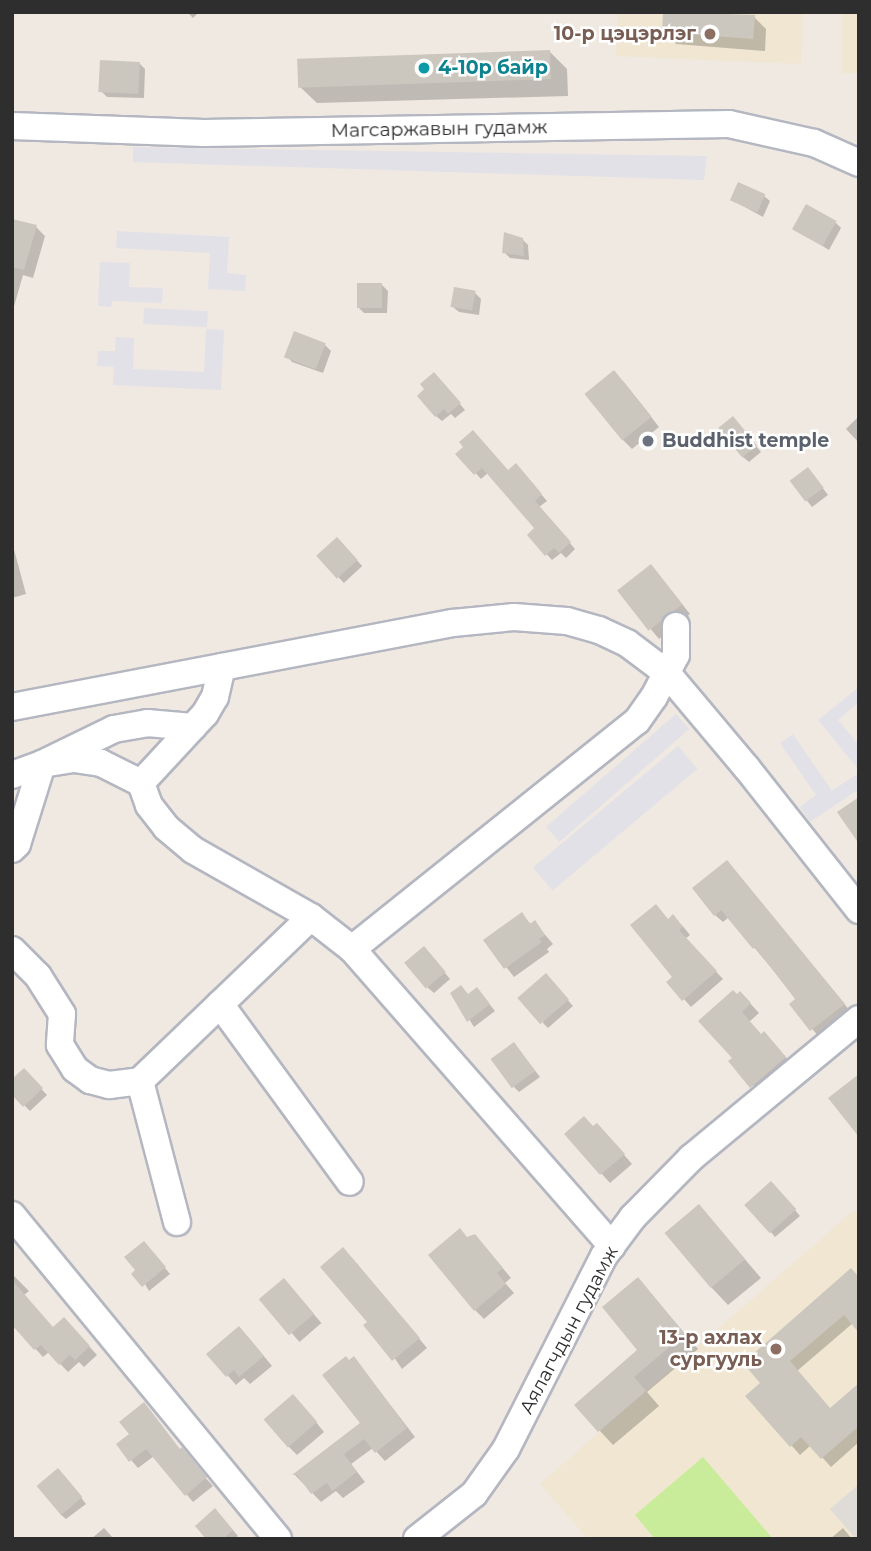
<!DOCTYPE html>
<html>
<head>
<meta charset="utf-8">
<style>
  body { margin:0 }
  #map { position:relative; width:871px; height:1551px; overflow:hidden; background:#efe9e1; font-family:Montserrat,sans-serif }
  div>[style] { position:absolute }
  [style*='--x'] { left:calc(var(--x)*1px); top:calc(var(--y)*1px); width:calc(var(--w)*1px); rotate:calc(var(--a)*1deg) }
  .industrial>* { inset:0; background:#e3e1e8; transform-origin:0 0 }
  .education>* { inset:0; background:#f0e6d1; transform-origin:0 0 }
  .pitch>* { inset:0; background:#c9ec9a }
  .plaza>* { inset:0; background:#dfdcd8 }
  .shadow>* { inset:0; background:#0003; transform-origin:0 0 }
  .building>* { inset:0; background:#cbc7bf; transform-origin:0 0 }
  .roads { filter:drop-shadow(2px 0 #b4b7c1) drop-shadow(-2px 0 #b4b7c1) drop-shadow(0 2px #b4b7c1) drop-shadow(0 -2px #b4b7c1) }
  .minor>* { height:26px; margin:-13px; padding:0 13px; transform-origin:13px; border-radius:13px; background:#fff }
  .dots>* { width:19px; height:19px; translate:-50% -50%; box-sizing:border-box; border:4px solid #fff; border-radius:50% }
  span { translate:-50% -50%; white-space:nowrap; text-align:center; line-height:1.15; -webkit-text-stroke:5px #fff; paint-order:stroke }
  .education-label { font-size:19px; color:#785e54; font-weight:700 }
  .right { translate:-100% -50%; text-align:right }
  .culture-label { font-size:19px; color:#0d838f; font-weight:700 }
  .left { translate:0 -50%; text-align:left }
  .street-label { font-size:19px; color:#2e2e2e }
  .worship-label { font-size:19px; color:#5b616d; font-weight:700 }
  .frame { position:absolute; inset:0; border:14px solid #2e2e2e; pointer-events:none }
</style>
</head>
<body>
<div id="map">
  <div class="industrial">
    <div style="clip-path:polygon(133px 147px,707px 156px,704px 180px,133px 162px)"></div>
    <div style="clip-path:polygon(117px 231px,229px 237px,227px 273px,246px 275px,245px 291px,208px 289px,210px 253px,116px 248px)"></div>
    <div style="clip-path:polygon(100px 262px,130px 263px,129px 287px,163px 288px,162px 303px,112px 301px,111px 307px,98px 306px)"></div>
    <div style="left:144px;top:308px;width:64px;height:16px;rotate:3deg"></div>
    <div style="clip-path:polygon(206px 329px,224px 330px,221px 390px,113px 385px,114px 367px,97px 366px,98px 351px,115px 351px,116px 337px,134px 338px,133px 369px,204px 372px)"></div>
    <div style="clip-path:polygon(859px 687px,859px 702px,838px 720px,859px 745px,859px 770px,818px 720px)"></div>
    <div style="left:676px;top:714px;width:20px;height:172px;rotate:49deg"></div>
    <div style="clip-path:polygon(793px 734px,832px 791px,857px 774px,859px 776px,859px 789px,810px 822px,800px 807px,816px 795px,780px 743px)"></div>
    <div style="left:678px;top:746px;width:30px;height:189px;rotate:50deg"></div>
  </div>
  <div class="education">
    <div style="clip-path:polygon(618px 12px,803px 12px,801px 64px,616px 56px)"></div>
    <div style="left:842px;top:12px;width:17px;height:61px"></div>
    <div style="clip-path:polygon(854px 1210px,859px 1215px,859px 1539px,588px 1539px,540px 1484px)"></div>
  </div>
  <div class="pitch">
    <div style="clip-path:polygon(703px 1457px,773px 1539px,655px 1539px,635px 1515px)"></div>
  </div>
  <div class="plaza">
    <div style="clip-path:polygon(858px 1485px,859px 1539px,856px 1539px,830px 1509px)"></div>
  </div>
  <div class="shadow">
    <div style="clip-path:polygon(187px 12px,199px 12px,193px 18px)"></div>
    <div style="clip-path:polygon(665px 12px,754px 17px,766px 29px,765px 51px,676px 44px,663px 32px)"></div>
    <div style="clip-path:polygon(549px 51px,567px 69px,568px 96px,317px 103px,299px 86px)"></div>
    <div style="clip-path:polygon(139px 63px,145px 69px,144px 98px,107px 97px,101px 91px)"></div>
    <div style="clip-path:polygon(764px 196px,770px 201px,763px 217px,732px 200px)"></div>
    <div style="clip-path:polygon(12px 220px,36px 227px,45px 236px,33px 278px,23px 275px,13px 310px)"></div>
    <div style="clip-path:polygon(836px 223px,841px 228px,829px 250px,794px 228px)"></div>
    <div style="clip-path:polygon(522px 239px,528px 245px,529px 260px,510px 258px,504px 252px)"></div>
    <div style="clip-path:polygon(382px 285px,388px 291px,387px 313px,364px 313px,358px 307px)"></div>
    <div style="clip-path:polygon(475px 293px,481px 299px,479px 315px,459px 312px,453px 307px)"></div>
    <div style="clip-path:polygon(325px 345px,331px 351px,323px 373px,292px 362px,287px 356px)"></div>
    <div style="clip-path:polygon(439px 380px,465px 410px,455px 418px,451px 414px,442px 421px,436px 416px)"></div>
    <div style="clip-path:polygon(623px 381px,659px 427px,632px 449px,623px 440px)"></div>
    <div style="clip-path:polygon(859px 416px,859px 443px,846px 429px)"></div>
    <div style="clip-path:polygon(738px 424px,761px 452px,749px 462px,743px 457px)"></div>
    <div style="clip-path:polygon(458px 454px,508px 472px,521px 471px,547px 501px,539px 507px,575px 549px,566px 558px,561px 553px,552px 560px,529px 535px,537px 528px,488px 473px,481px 479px)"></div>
    <div style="clip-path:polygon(813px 475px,828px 495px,812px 507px,792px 482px)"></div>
    <div style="left:337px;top:539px;width:37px;height:25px;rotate:47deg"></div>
    <div style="clip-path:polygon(12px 542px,26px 594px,12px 598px)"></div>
    <div style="clip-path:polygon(659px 575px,690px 614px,659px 639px,619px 591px)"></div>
    <div style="clip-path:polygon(734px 870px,851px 1012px,819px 1037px,791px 1004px,797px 999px,729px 917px,723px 922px,715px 915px)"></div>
    <div style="clip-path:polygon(521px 915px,532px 925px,535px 923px,553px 944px,547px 949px,549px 952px,514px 977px,485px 940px)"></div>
    <div style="clip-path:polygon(668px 921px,681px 924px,690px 935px,685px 939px,723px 979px,691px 1007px,669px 982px,675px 977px)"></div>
    <div style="clip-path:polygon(429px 954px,450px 979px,434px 993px,428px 988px)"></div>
    <div style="clip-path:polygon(551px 981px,573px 1006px,548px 1028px,543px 1023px)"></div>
    <div style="clip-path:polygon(453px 994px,482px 995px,495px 1011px,474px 1027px)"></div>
    <div style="clip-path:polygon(737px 996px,749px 1002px,759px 1013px,749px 1022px,761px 1035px,773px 1042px,794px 1067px,760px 1095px,734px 1058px)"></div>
    <div style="clip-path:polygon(519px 1050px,540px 1077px,519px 1092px,514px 1087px)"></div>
    <div style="clip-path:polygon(24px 1070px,47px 1095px,30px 1111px,12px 1093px)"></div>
    <div style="clip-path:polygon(566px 1134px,606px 1134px,632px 1164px,610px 1183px)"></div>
    <div style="clip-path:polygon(777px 1189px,800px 1216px,775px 1237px,770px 1231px)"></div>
    <div style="clip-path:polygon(699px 1206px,761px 1278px,728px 1305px,711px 1287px)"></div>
    <div style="clip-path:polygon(468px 1239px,484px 1246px,511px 1278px,505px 1283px,514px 1293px,484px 1319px,475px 1310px)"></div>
    <div style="clip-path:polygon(149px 1249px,170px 1274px,149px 1291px,137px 1270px)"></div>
    <div style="clip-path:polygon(352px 1258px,427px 1348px,402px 1369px,370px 1322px)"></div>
    <div style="clip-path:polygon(851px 1270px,853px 1323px,797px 1371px,831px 1410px,859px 1386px,859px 1442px,831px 1467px,811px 1445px,800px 1455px,748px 1396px,763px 1383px)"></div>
    <div style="clip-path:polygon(12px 1274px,29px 1291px,24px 1295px,53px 1329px,72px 1327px,97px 1355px,84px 1367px,79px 1362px,68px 1372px,49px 1352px,43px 1357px,12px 1323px)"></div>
    <div style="clip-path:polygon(638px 1279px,698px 1349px,647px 1392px,659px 1406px,613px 1445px,576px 1405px,640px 1350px)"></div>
    <div style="left:284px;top:1280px;width:57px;height:29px;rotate:49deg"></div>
    <div style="clip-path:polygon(248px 1337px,272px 1366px,250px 1384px,244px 1378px,236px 1385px,209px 1354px)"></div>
    <div style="clip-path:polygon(362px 1368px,415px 1437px,385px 1461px,373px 1448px,351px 1464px,365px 1482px,343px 1498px,336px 1491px,321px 1502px,295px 1475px,362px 1423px)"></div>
    <div style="clip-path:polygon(302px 1405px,324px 1432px,297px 1455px,288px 1446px)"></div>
    <div style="clip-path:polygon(118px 1445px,181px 1451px,213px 1486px,193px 1502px,154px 1456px,138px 1468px)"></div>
    <div style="clip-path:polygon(64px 1476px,86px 1504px,66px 1519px,60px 1514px)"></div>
    <div style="clip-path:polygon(221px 1516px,238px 1536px,235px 1539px,208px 1539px)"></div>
    <div style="clip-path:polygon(104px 1528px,114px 1539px,91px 1539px)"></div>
    <div style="clip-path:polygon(843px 1528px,852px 1539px,830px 1539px)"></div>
  </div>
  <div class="building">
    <div style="clip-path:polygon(663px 12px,755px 15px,753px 39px,662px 32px)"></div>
    <div style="left:550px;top:50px;width:29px;height:253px;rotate:88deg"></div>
    <div style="left:100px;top:60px;width:40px;height:32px;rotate:3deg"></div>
    <div style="left:738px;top:182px;width:30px;height:20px;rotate:24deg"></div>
    <div style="left:806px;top:204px;width:35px;height:29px;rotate:29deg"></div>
    <div style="clip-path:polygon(12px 219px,37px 225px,24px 270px,12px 267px)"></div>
    <div style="clip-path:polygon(504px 232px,523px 238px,524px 256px,502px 253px)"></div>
    <div style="left:357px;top:283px;width:25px;height:25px"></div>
    <div style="left:454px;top:287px;width:22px;height:20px;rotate:10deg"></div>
    <div style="left:294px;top:331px;width:34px;height:28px;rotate:21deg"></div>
    <div style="left:614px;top:370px;width:60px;height:38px;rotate:51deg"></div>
    <div style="clip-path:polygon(434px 372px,461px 403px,448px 414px,444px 409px,435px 417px,417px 396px,424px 389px,420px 384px)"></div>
    <div style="left:733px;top:416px;width:38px;height:19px;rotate:51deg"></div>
    <div style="clip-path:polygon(473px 430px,508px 470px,516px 463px,542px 494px,535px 501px,571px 542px,559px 553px,554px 548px,545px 556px,527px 535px,534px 528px,482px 468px,474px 475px,455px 454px,463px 447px,459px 442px)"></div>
    <div style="left:808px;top:467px;width:26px;height:23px;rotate:53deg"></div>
    <div style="left:337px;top:537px;width:31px;height:28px;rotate:48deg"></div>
    <div style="left:651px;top:564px;width:51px;height:43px;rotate:52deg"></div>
    <div style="clip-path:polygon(859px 797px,859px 844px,837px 812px)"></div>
    <div style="clip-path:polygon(727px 860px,845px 1004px,810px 1031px,789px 1004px,795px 999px,755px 947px,753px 949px,721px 910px,714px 916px,692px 888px)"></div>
    <div style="clip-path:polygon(656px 904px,668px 919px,673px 914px,683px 927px,679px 930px,717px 971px,682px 1001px,666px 982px,672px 977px,630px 925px)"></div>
    <div style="clip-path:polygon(522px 912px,530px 924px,535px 920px,545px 935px,539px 939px,542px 942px,504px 969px,483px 940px)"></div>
    <div style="left:424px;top:946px;width:34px;height:26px;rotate:50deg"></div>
    <div style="left:546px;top:973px;width:35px;height:38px;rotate:49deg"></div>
    <div style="clip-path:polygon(461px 985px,468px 994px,477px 987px,490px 1004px,467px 1022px,450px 993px)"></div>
    <div style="clip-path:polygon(733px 990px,737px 994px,740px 991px,751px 1003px,742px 1012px,761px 1034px,764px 1031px,786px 1057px,750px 1088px,728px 1061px,732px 1058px,698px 1021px)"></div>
    <div style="left:514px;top:1042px;width:36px;height:29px;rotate:54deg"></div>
    <div style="clip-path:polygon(24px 1068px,43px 1088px,23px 1107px,12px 1095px,12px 1079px)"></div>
    <div style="clip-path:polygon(859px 1074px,859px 1137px,828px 1098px)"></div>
    <div style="clip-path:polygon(584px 1116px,593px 1126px,597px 1123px,625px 1154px,600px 1175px,564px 1134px)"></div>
    <div style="left:771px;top:1181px;width:38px;height:36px;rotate:48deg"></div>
    <div style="left:699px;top:1204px;width:72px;height:45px;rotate:50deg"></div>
    <div style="clip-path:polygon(460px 1228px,467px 1237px,475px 1234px,503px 1268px,497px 1273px,506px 1284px,474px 1311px,428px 1255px)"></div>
    <div style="clip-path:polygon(144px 1241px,166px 1267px,142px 1287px,131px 1274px,135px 1270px,124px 1257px)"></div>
    <div style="clip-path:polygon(343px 1247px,420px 1338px,392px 1361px,363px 1325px,367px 1322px,320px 1267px)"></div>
    <div style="clip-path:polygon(851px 1268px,859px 1277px,859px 1333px,844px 1315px,790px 1361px,830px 1408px,859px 1383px,859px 1426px,821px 1459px,801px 1437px,790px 1447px,745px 1396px,760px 1383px,743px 1363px)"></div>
    <div style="clip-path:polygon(638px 1277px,685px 1334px,634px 1377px,646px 1391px,598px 1432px,574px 1405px,637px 1350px,602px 1307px)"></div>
    <div style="left:284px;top:1278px;width:47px;height:33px;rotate:50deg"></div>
    <div style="clip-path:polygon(12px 1280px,53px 1327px,64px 1317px,90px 1346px,75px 1360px,70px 1355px,59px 1365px,41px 1345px,34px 1350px,12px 1325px)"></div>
    <div style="clip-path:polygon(239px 1326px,264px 1356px,239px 1377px,234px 1370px,226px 1377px,206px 1354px)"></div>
    <div style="clip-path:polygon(346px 1356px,349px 1360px,354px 1356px,407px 1428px,375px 1453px,364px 1439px,344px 1454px,357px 1472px,332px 1491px,327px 1483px,311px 1494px,297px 1475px,292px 1475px,360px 1423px,322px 1375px)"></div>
    <div style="left:293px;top:1394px;width:37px;height:39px;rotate:49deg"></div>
    <div style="clip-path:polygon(144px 1402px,180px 1449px,182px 1447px,207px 1477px,185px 1496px,146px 1449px,129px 1462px,116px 1444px,129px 1434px,119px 1422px)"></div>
    <div style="left:58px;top:1468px;width:38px;height:28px;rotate:50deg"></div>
    <div style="clip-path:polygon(215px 1508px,233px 1530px,223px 1539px,206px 1539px,195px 1526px)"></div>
  </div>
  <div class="roads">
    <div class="minor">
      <div style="--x:12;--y:126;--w:192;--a:2.1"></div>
      <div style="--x:204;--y:133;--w:525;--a:-0.98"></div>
      <div style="--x:729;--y:124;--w:87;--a:12.6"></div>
      <div style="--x:814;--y:143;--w:49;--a:24"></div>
      <div style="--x:12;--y:707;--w:449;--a:-10.8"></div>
      <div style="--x:453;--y:623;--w:61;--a:-5.6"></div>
      <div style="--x:514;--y:617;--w:53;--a:4.3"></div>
      <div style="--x:567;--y:621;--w:33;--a:16"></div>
      <div style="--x:599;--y:630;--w:31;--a:25"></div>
      <div style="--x:627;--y:643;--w:50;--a:36.9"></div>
      <div style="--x:667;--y:673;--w:123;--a:50"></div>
      <div style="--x:746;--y:767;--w:182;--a:51.7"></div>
      <div style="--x:12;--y:775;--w:32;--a:-20"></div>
      <div style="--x:42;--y:764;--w:32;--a:-9"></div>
      <div style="--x:74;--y:759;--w:27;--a:8"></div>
      <div style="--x:101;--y:763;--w:45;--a:26.6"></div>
      <div style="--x:12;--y:849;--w:7;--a:-45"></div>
      <div style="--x:17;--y:844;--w:84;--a:-72.6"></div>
      <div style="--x:42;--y:764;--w:80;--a:-25.9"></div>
      <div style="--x:114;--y:729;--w:34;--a:-10"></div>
      <div style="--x:147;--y:723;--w:46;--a:5"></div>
      <div style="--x:311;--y:917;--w:52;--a:38"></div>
      <div style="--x:12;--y:950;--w:37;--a:45"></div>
      <div style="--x:38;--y:976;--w:45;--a:57.7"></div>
      <div style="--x:62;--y:1014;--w:31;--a:94"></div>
      <div style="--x:60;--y:1045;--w:28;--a:58"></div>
      <div style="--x:75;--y:1069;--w:19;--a:36"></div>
      <div style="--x:90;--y:1080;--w:20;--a:15"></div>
      <div style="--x:109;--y:1085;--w:31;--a:-7"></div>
      <div style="--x:220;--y:1004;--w:220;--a:53.9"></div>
      <div style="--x:12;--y:1215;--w:419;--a:50.6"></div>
      <div style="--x:177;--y:1222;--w:146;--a:-104.7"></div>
      <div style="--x:140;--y:1081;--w:237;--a:-43.8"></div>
      <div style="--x:311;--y:917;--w:136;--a:-150.4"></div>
      <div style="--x:193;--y:850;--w:35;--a:-140"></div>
      <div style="--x:166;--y:827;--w:28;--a:-128"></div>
      <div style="--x:149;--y:805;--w:23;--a:-110"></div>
      <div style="--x:141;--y:783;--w:94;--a:-47.2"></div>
      <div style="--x:205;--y:714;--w:20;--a:-60"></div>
      <div style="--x:215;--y:697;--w:31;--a:-77"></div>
      <div style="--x:612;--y:1246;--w:395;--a:-131.2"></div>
      <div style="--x:352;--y:949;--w:365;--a:-38.7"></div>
      <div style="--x:637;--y:721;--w:29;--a:-55"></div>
      <div style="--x:654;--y:697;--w:47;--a:-62.4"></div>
      <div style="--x:676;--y:655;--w:29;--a:-90"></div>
      <div style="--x:417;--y:1539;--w:73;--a:-38.3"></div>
      <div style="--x:474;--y:1494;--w:55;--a:-54.6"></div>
      <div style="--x:506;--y:1449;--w:216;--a:-63.1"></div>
      <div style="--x:604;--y:1256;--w:49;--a:-53.4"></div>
      <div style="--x:633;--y:1217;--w:83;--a:-45.5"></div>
      <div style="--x:691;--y:1158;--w:218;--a:-39.6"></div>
    </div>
  </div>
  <div class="dots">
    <div style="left:710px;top:34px;background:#8d6e63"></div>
    <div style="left:424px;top:68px;background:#0f9aa8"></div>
    <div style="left:648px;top:441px;background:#6b7280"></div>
    <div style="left:776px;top:1349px;background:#8d6e63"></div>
  </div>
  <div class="education-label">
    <span class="right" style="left:696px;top:34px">10-р цэцэрлэг</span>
    <span class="right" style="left:762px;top:1349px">13-р ахлах<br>сургууль</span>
  </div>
  <div class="culture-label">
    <span class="left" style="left:438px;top:68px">4-10р байр</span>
  </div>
  <div class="street-label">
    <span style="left:439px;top:129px;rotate:-1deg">Магсаржавын гудамж</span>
    <span style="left:569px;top:1330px;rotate:-62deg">Аялагчдын гудамж</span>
  </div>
  <div class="worship-label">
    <span class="left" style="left:662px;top:441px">Buddhist temple</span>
  </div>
  <div class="frame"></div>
</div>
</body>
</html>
